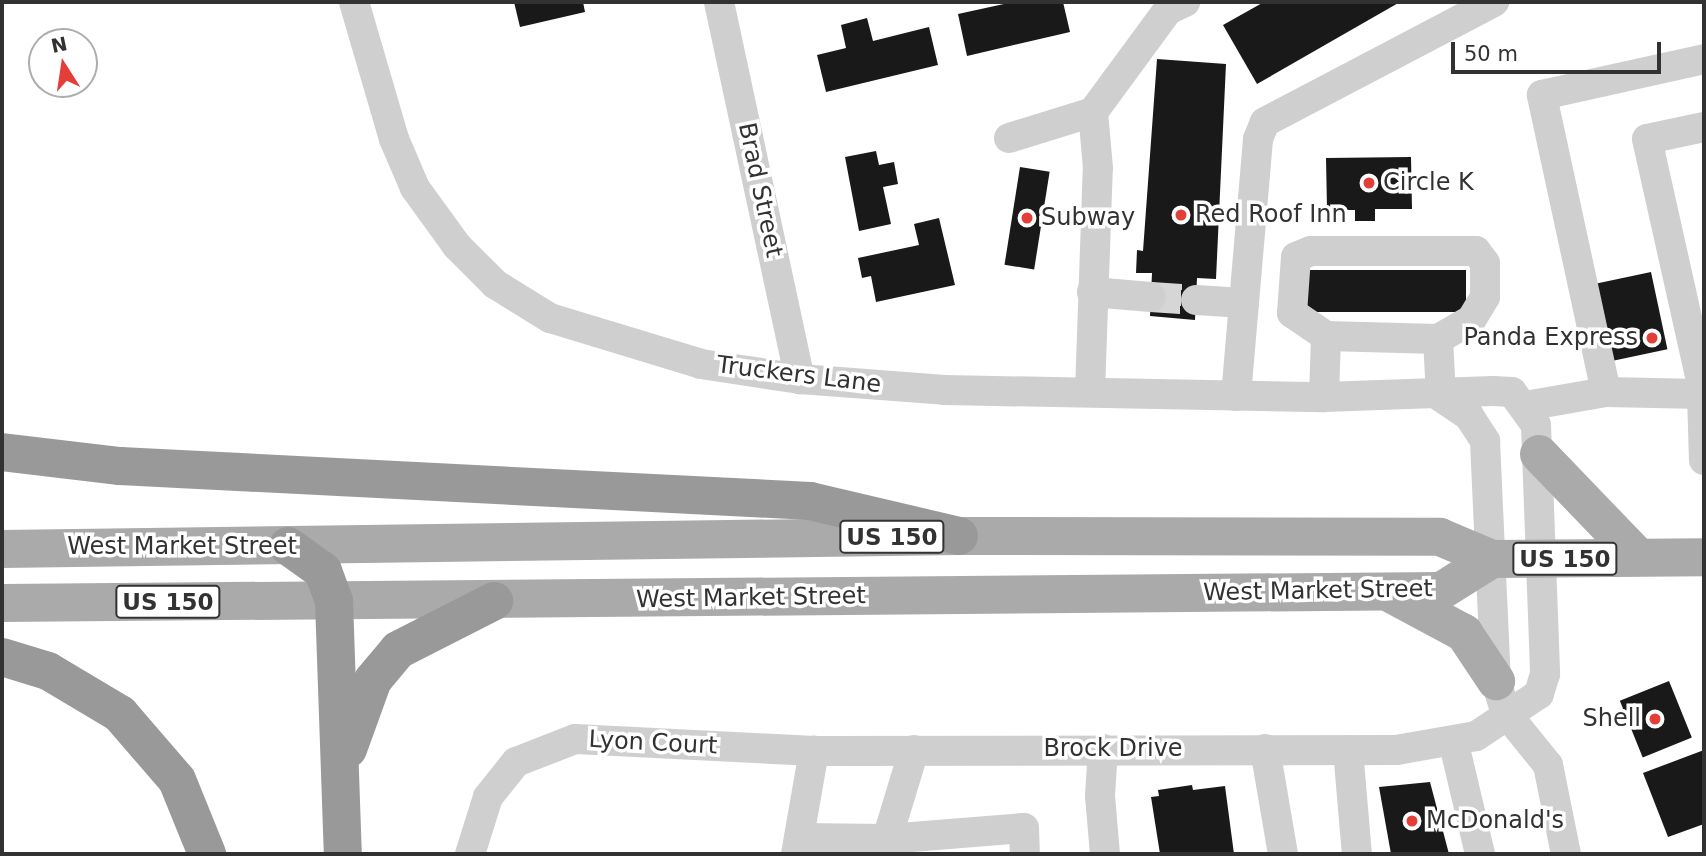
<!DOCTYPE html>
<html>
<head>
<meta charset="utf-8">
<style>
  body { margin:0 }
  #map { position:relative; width:1706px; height:856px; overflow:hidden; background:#fff; font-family:"DejaVu Sans",sans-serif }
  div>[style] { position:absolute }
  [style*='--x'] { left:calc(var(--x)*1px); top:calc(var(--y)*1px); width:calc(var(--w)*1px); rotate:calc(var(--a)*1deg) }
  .building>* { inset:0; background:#191919; transform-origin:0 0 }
  .minor-tunnel>* { height:30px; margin-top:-15px; transform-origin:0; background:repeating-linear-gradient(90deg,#d6d6d6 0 30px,transparent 0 45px) }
  .minor>* { height:30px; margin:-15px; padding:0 15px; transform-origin:15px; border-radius:15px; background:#cfcfcf }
  .major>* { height:38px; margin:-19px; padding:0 19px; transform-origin:19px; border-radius:19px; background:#aaa }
  .highway>* { height:38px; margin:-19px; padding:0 19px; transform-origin:19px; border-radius:19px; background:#999 }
  .dots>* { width:19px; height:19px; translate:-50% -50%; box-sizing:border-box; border:4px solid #fff; border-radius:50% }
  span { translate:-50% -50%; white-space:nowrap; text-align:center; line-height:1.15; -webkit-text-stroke:7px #fff; paint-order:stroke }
  .shield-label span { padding:2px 5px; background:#fff; border:2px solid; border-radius:5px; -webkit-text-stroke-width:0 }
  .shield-label { font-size:23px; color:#323232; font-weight:700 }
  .poi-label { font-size:24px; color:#323232 }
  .left { translate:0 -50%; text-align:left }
  .right { translate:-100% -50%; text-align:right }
  .street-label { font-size:24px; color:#323232 }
  .frame { position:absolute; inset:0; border:4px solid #323232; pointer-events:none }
  .north { position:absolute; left:28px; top:28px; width:70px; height:70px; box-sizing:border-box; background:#fff; border:2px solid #adadad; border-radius:50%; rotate:348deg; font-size:19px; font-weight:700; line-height:28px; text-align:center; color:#323232 }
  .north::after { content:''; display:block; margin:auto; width:24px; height:32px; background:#e43e39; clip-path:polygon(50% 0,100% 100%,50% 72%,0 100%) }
  .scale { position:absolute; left:1451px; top:42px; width:210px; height:32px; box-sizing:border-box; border:4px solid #323232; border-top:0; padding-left:9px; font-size:21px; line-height:24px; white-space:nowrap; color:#323232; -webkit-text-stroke:5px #fff; paint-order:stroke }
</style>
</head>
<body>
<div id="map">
  <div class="building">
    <div style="clip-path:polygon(514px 2px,583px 2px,585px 12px,520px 27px)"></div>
    <div style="clip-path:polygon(1013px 2px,1063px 2px,1070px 32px,967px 56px,958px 14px)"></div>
    <div style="clip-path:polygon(1264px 2px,1400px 2px,1257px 84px,1223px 25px)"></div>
    <div style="clip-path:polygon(867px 18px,873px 41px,929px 27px,938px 65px,826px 92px,817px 55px,846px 48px,841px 25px)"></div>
    <div style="clip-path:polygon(1157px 59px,1226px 64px,1216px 279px,1197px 278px,1195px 320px,1150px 316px,1152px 273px,1136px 273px,1137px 250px,1143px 251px)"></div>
    <div style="clip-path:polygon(876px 151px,879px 165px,894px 162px,898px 184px,883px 187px,891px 224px,859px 231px,845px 157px)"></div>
    <div style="clip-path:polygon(1411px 157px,1412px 209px,1375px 209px,1375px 221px,1355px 221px,1355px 210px,1327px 210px,1326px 158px)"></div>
    <div style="left:1020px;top:167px;width:30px;height:99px;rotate:9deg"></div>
    <div style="clip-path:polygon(939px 218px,955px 285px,876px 302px,871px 276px,862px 278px,858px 258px,919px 245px,914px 224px)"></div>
    <div style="left:1304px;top:270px;width:162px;height:42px"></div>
    <div style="left:1651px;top:272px;width:79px;height:64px;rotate:78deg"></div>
    <div style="left:1669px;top:681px;width:61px;height:53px;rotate:68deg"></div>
    <div style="clip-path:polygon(1704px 750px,1704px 824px,1668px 837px,1643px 773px)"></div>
    <div style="clip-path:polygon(1430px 782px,1449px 854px,1391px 854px,1379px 787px)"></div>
    <div style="clip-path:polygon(1192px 785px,1193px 790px,1225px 786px,1234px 854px,1160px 854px,1151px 797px,1159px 796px,1158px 790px)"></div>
  </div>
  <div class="minor-tunnel">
    <div style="--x:1151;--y:297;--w:45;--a:3.8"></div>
  </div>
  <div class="minor">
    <div style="--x:354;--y:2;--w:143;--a:73.7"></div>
    <div style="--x:394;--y:139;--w:53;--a:66.8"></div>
    <div style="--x:415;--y:188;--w:72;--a:54.1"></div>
    <div style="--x:457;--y:246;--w:54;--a:45"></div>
    <div style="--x:495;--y:284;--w:65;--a:31.7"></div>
    <div style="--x:550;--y:318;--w:158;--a:16.9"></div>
    <div style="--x:701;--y:364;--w:100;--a:8.6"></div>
    <div style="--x:800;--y:379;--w:145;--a:4.3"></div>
    <div style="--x:945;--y:390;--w:379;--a:1.1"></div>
    <div style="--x:1324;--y:397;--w:169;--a:-2"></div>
    <div style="--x:1493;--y:391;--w:19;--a:3"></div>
    <div style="--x:1512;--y:392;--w:41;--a:54"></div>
    <div style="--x:1536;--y:425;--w:249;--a:87.9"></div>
    <div style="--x:1545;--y:674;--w:21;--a:107"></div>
    <div style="--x:1539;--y:694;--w:76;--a:146.3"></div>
    <div style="--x:1476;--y:736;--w:80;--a:170"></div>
    <div style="--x:1397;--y:750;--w:583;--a:179.9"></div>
    <div style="--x:814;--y:751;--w:239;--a:-177.1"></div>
    <div style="--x:575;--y:739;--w:63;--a:158.7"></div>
    <div style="--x:516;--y:762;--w:45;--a:128.7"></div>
    <div style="--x:488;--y:797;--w:60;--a:107.5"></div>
    <div style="--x:719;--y:2;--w:386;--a:77.9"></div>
    <div style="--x:1704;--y:127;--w:58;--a:168.1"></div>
    <div style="--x:1647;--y:139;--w:261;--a:77.4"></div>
    <div style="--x:1009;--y:138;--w:88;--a:-17.2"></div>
    <div style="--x:1092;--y:292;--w:59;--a:4.8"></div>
    <div style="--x:1196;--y:300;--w:48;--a:3.6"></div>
    <div style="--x:1326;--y:336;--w:112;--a:1.5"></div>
    <div style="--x:1090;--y:392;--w:224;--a:-88"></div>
    <div style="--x:1098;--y:168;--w:56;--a:-95.1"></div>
    <div style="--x:1093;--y:112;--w:127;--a:-53.7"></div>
    <div style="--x:1168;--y:10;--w:19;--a:-25"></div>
    <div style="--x:1606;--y:392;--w:304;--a:-102.2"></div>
    <div style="--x:1542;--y:95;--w:166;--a:-12.5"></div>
    <div style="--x:1236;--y:396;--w:258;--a:-85.1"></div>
    <div style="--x:1258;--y:139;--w:18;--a:-68"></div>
    <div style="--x:1265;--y:122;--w:259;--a:-27.7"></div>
    <div style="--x:1324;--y:397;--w:61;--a:-88.1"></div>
    <div style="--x:1326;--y:336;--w:41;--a:-145.9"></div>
    <div style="--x:1292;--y:313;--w:56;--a:-85.9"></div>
    <div style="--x:1296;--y:257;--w:16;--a:-22"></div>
    <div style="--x:1311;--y:251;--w:165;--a:0"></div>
    <div style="--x:1476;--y:251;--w:15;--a:53"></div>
    <div style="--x:1485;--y:263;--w:34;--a:90"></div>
    <div style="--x:1485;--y:297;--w:27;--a:121"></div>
    <div style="--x:1471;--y:320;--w:38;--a:150"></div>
    <div style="--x:1438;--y:339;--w:58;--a:87"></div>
    <div style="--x:1441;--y:397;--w:34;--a:34"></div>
    <div style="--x:1469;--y:416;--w:30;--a:57"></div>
    <div style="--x:1485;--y:441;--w:240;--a:87.4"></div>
    <div style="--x:1496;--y:681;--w:34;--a:73"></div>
    <div style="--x:1506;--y:713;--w:67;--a:51.1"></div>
    <div style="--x:1548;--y:765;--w:91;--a:78.6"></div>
    <div style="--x:1526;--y:406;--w:81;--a:-9.9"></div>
    <div style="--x:1606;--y:392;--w:96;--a:1.2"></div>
    <div style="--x:1702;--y:394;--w:66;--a:88.3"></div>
    <div style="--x:1454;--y:744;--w:113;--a:76.7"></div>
    <div style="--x:1103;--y:749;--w:47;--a:93.7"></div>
    <div style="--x:1100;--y:796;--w:58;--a:85.1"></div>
    <div style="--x:1265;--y:749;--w:107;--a:80.3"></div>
    <div style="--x:1348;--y:750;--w:104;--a:85.1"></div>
    <div style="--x:799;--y:838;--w:88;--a:0.7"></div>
    <div style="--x:887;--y:839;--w:93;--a:-73.1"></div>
    <div style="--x:796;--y:854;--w:105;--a:-80.1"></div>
    <div style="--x:883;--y:854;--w:16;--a:-75"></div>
    <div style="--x:887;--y:839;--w:137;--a:-4.6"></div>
    <div style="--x:1024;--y:828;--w:26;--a:88"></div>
  </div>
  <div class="major">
    <div style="--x:1539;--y:454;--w:143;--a:46.1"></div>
    <div style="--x:2;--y:549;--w:957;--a:-0.78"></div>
    <div style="--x:959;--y:536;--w:481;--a:0.1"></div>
    <div style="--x:1440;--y:537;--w:56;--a:22.9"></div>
    <div style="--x:1492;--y:559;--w:212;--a:-0.5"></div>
    <div style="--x:1393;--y:595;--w:81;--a:28.2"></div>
    <div style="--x:1464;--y:633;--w:58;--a:56.3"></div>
    <div style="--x:2;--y:603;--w:1439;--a:-0.48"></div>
    <div style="--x:1441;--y:591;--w:60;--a:-32.1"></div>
  </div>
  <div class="highway">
    <div style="--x:2;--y:452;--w:119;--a:6.8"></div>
    <div style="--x:120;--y:466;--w:691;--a:2.9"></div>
    <div style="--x:810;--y:501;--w:153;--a:13.2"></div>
    <div style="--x:288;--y:546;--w:43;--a:35.5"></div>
    <div style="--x:323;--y:571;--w:32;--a:70"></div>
    <div style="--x:334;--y:601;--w:253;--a:88"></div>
    <div style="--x:2;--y:657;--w:48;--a:16.9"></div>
    <div style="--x:48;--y:671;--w:84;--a:30.8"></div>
    <div style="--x:120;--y:714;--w:87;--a:49.2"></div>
    <div style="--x:177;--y:780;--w:80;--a:67.9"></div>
    <div style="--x:348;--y:749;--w:73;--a:-70.1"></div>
    <div style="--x:373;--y:680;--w:39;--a:-50"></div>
    <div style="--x:398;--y:650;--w:108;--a:-27"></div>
  </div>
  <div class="dots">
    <div style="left:1369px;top:183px;background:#e43e39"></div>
    <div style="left:1181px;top:215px;background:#e43e39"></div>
    <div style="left:1027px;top:218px;background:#e43e39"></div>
    <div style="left:1652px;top:338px;background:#e43e39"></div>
    <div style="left:1655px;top:719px;background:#e43e39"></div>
    <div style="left:1412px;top:821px;background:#e43e39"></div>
  </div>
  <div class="shield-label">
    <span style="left:892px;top:537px">US 150</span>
    <span style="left:1565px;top:559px">US 150</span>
    <span style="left:168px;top:602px">US 150</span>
  </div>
  <div class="poi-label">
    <span class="left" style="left:1383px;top:183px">Circle K</span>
    <span class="left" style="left:1195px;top:215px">Red Roof Inn</span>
    <span class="left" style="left:1041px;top:218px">Subway</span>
    <span class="right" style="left:1638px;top:338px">Panda Express</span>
    <span class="right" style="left:1641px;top:719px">Shell</span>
    <span class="left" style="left:1426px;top:821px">McDonald's</span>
  </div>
  <div class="street-label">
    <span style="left:760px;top:190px;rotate:78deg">Brad Street</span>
    <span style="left:799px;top:375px;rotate:7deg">Truckers Lane</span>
    <span style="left:182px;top:547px">West Market Street</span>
    <span style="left:1318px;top:591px;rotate:-1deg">West Market Street</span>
    <span style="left:751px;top:598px;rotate:-1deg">West Market Street</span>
    <span style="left:653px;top:743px;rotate:3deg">Lyon Court</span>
    <span style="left:1113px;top:749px">Brock Drive</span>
  </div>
  <div class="frame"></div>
  <div class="north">N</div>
  <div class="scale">50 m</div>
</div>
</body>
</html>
